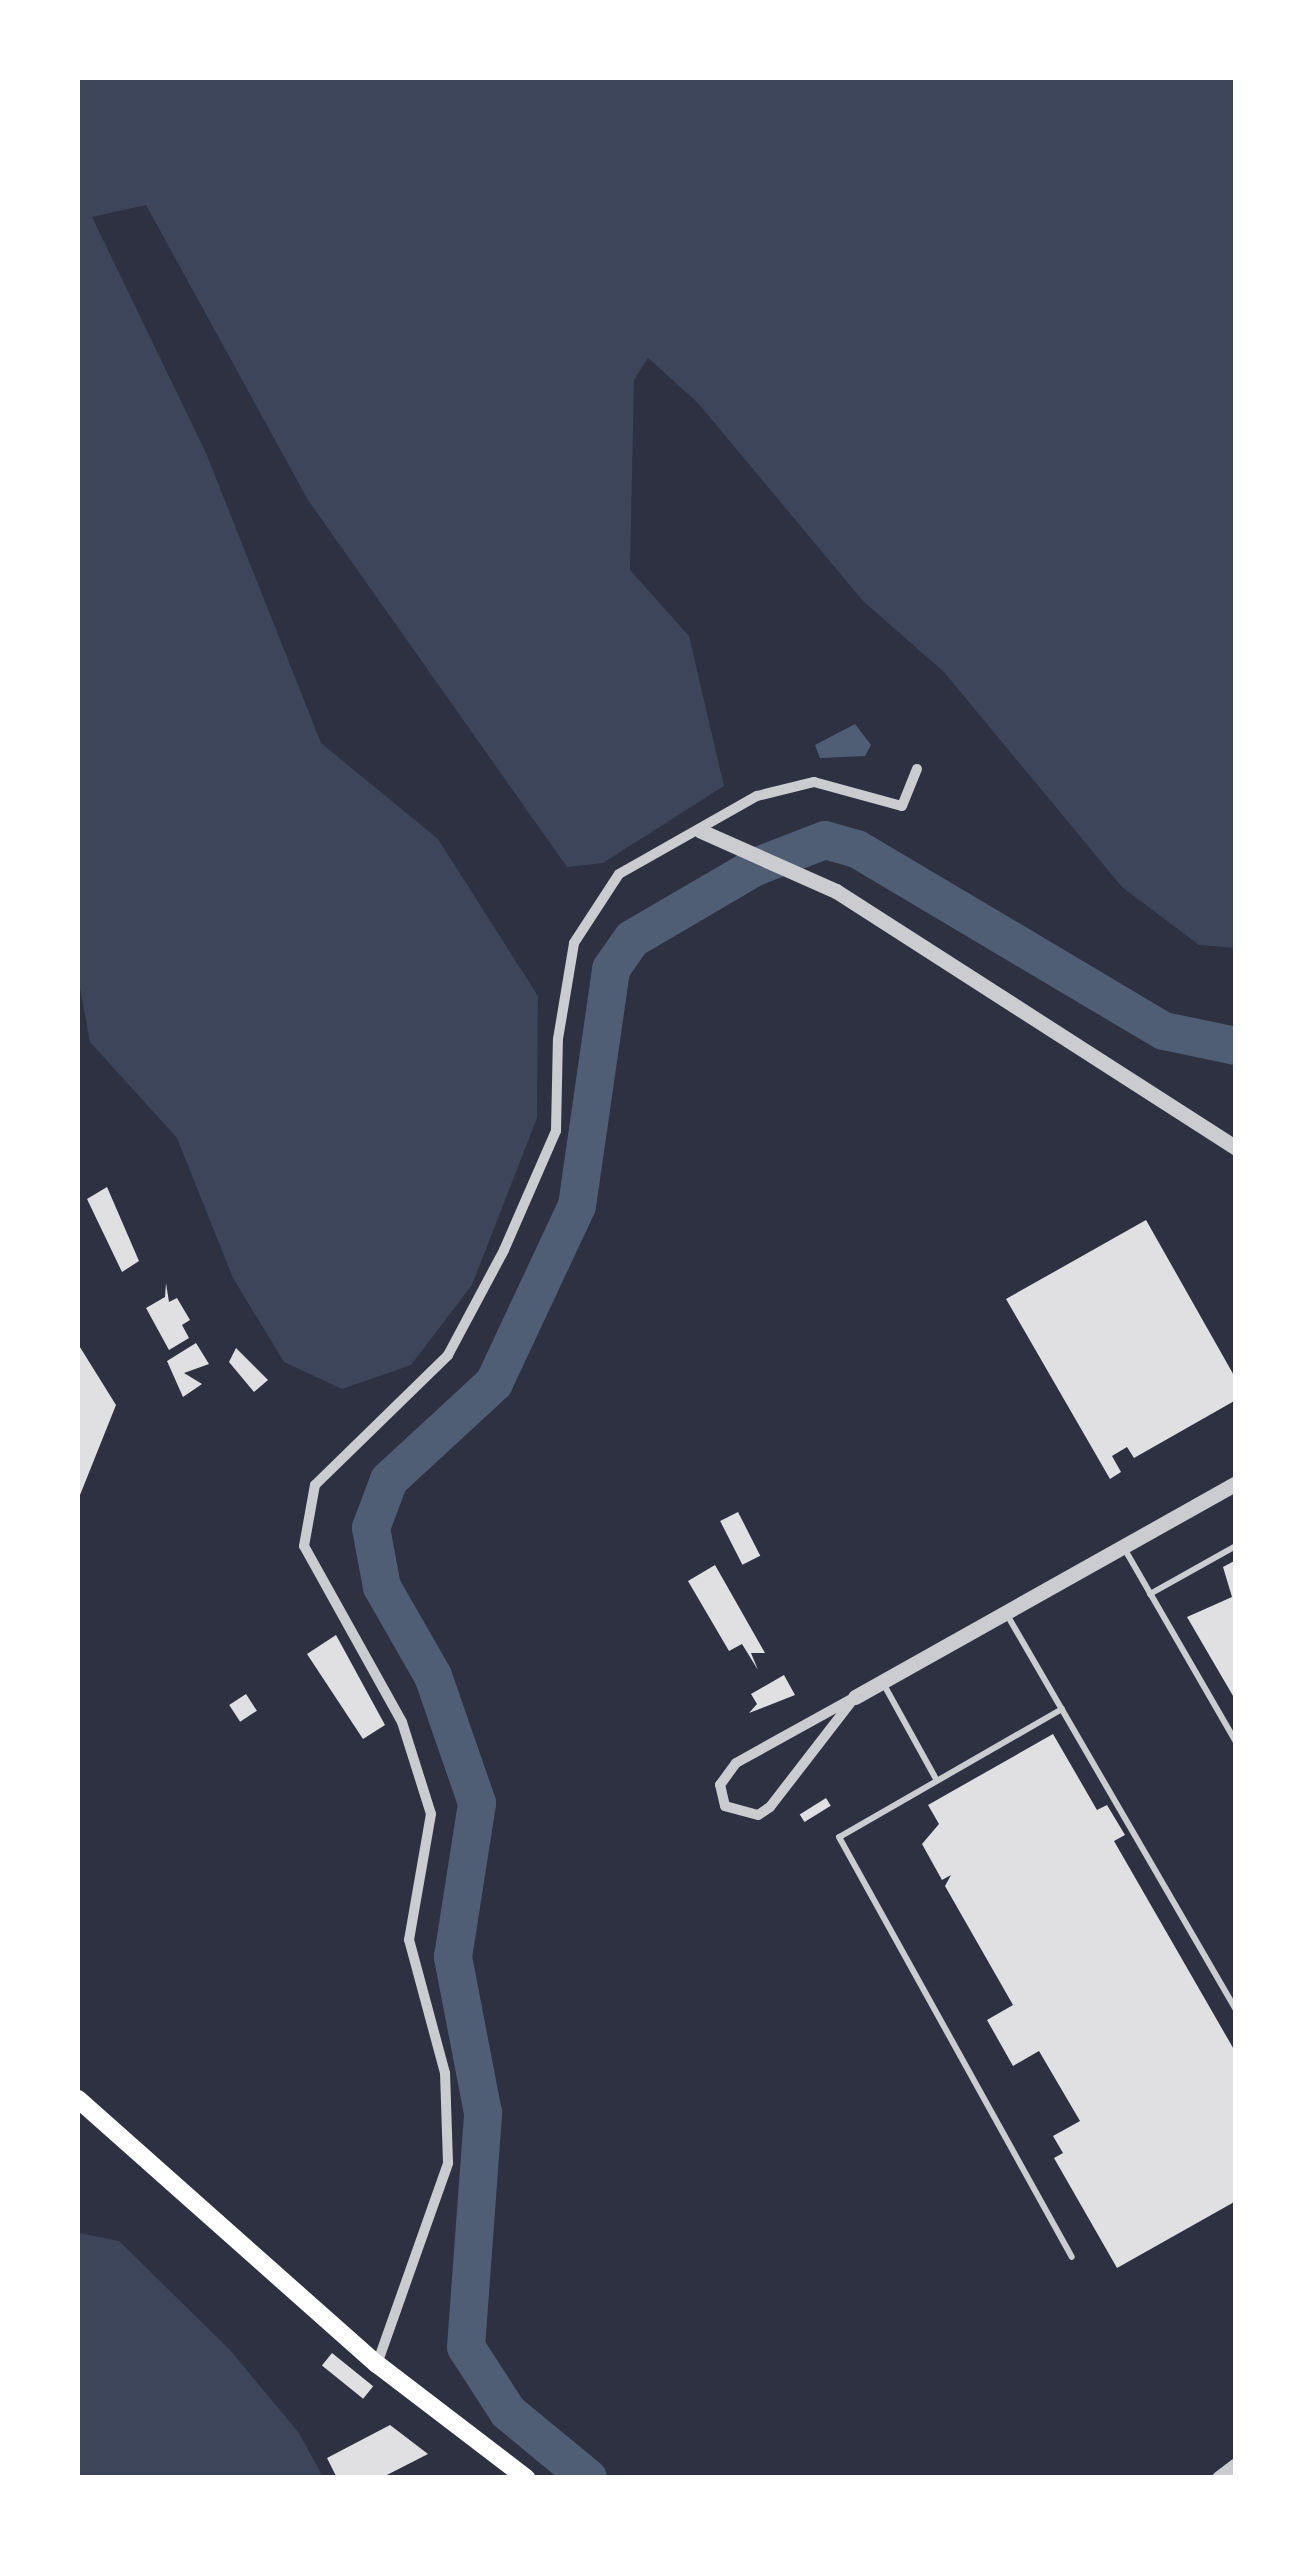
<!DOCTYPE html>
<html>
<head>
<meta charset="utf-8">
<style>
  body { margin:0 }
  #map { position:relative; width:1313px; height:2555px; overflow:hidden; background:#2d3142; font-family:Barlow,sans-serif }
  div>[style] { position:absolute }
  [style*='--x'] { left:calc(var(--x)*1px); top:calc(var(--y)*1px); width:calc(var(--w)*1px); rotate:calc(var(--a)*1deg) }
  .green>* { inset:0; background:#3c4559 }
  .water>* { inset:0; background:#4f5d75 }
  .river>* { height:38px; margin:-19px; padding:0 19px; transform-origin:19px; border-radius:19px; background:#4f5d75 }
  .building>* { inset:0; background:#e0e0e3; transform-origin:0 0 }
  .service>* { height:6px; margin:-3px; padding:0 3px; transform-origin:3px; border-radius:3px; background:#caccd0 }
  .minor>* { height:10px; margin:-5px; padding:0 5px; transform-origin:5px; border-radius:5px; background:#caccd0 }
  .tertiary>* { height:15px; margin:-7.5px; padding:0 7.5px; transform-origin:7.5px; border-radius:7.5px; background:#caccd0 }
  .secondary>* { height:18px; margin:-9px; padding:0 9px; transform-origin:9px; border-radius:9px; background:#fff }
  span { translate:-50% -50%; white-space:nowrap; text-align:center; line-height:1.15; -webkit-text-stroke:9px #fff; paint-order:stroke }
  .frame { position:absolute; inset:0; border:80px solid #fff; pointer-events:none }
</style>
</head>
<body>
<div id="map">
  <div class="green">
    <div style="clip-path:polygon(78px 78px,1235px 78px,1235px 948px,1199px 945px,1122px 887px,944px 672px,863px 601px,698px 403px,648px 358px,634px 380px,630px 570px,689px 636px,724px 786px,603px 863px,567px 867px,308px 500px,146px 205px,92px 217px,206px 453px,321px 743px,438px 839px,538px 996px,537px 1118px,472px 1285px,411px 1365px,342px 1389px,284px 1362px,233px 1278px,177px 1138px,90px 1042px,78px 977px)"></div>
    <div style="clip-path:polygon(80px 2233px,119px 2241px,230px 2350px,299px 2433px,323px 2477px,78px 2477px)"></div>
  </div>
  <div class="water">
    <div style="clip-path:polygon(855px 724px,871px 745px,865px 756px,820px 758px,815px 745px)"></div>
  </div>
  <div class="river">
    <div style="--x:588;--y:2478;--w:104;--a:-140.5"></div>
    <div style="--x:508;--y:2412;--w:77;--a:-122.9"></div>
    <div style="--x:466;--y:2347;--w:235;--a:-85.8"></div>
    <div style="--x:483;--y:2113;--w:159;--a:-100.9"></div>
    <div style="--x:453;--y:1957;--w:156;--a:-81.1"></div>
    <div style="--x:477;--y:1803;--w:134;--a:-109.1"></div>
    <div style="--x:433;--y:1676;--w:103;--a:-119.8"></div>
    <div style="--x:382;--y:1587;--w:60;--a:-100.6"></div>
    <div style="--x:371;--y:1528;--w:51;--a:-69.4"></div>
    <div style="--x:389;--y:1480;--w:143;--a:-42.7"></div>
    <div style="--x:494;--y:1383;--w:195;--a:-64.9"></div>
    <div style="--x:577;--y:1206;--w:239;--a:-81.8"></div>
    <div style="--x:611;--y:969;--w:37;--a:-55"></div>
    <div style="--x:632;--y:939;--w:143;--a:-30.3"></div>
    <div style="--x:755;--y:867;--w:75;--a:-21.1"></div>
    <div style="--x:825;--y:840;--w:33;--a:16"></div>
    <div style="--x:857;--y:849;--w:357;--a:30.7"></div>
    <div style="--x:1164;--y:1031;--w:74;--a:11.8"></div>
  </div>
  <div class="building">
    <div style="clip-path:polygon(107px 1187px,139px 1261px,122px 1272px,87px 1199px)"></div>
    <div style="clip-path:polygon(1146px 1220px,1236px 1379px,1236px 1400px,1134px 1458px,1127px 1447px,1112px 1456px,1121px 1472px,1110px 1479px,1006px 1299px)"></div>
    <div style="clip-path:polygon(166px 1283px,169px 1302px,177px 1298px,190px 1320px,182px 1325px,189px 1338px,169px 1350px,146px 1308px,165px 1297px)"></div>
    <div style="clip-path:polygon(196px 1343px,209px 1364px,184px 1373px,202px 1384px,183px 1397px,167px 1361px)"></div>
    <div style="clip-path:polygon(78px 1344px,116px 1405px,78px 1500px)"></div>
    <div style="clip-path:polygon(236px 1348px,268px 1380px,254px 1392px,229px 1362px)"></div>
    <div style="left:738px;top:1512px;width:49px;height:20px;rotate:63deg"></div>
    <div style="clip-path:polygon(1236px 1560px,1236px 1701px,1187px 1617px,1232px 1597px,1223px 1567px)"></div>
    <div style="clip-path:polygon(715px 1565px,765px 1653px,751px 1653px,758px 1670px,742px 1644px,729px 1651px,688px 1581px)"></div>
    <div style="clip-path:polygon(336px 1635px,385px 1725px,363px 1739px,307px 1654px)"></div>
    <div style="clip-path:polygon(784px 1675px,795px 1695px,749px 1713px,757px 1704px,751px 1694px)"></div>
    <div style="left:246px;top:1694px;width:20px;height:20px;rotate:57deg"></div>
    <div style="clip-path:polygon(1053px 1734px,1097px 1810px,1107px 1805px,1125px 1835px,1114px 1841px,1236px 2053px,1236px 2201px,1117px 2268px,1054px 2158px,1063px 2153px,1053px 2136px,1080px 2121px,1039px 2051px,1013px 2066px,987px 2020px,1013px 2005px,945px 1886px,951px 1875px,942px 1880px,922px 1844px,939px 1824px,928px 1805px)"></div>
    <div style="left:826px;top:1798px;width:9px;height:31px;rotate:58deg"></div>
    <div style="left:332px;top:2353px;width:53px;height:16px;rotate:39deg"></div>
    <div style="clip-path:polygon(390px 2425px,428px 2454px,381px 2478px,337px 2478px,327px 2458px)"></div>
  </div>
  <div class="service">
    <div style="--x:1124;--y:1548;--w:224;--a:60"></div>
    <div style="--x:1150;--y:1594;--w:98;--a:-29.2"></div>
    <div style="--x:1006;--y:1613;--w:458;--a:59.9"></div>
    <div style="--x:883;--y:1683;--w:110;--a:61.1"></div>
    <div style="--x:1062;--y:1709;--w:257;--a:150.1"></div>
    <div style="--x:839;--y:1837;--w:480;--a:61"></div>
  </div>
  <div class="minor">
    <div style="--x:855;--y:1697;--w:139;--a:127.7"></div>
    <div style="--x:770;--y:1807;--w:14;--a:146"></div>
    <div style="--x:758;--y:1815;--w:34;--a:-165"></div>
    <div style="--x:725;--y:1806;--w:22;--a:-103"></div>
    <div style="--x:720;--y:1785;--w:27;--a:-54"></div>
    <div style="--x:736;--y:1763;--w:136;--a:-29"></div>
    <div style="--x:377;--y:2364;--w:213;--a:-70.5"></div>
    <div style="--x:448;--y:2163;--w:90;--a:-91.9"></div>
    <div style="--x:445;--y:2073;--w:138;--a:-105.1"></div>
    <div style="--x:409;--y:1940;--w:128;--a:-80.1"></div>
    <div style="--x:431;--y:1814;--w:96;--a:-107.5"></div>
    <div style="--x:402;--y:1722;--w:201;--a:-119.1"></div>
    <div style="--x:304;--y:1546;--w:62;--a:-79.8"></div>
    <div style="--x:315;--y:1485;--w:186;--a:-44.3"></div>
    <div style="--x:448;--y:1355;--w:119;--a:-61.9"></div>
    <div style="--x:504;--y:1250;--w:130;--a:-66.4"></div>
    <div style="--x:556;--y:1131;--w:92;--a:-88.8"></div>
    <div style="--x:558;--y:1039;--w:97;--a:-80.5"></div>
    <div style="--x:574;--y:943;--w:82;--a:-56.9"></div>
    <div style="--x:619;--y:874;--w:159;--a:-29.5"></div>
    <div style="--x:757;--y:796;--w:59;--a:-13.8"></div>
    <div style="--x:814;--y:782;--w:91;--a:15.3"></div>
    <div style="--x:902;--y:806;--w:40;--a:-68"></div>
  </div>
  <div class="tertiary">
    <div style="--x:701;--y:831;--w:148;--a:24"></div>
    <div style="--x:836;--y:891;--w:475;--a:32.7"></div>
    <div style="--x:855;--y:1697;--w:437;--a:-29.3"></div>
    <div style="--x:1219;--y:2478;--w:21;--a:-37"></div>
  </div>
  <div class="secondary">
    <div style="--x:78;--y:2099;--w:400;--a:41.6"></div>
    <div style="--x:377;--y:2364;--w:188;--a:37.4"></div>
  </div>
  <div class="frame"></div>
</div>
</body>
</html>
